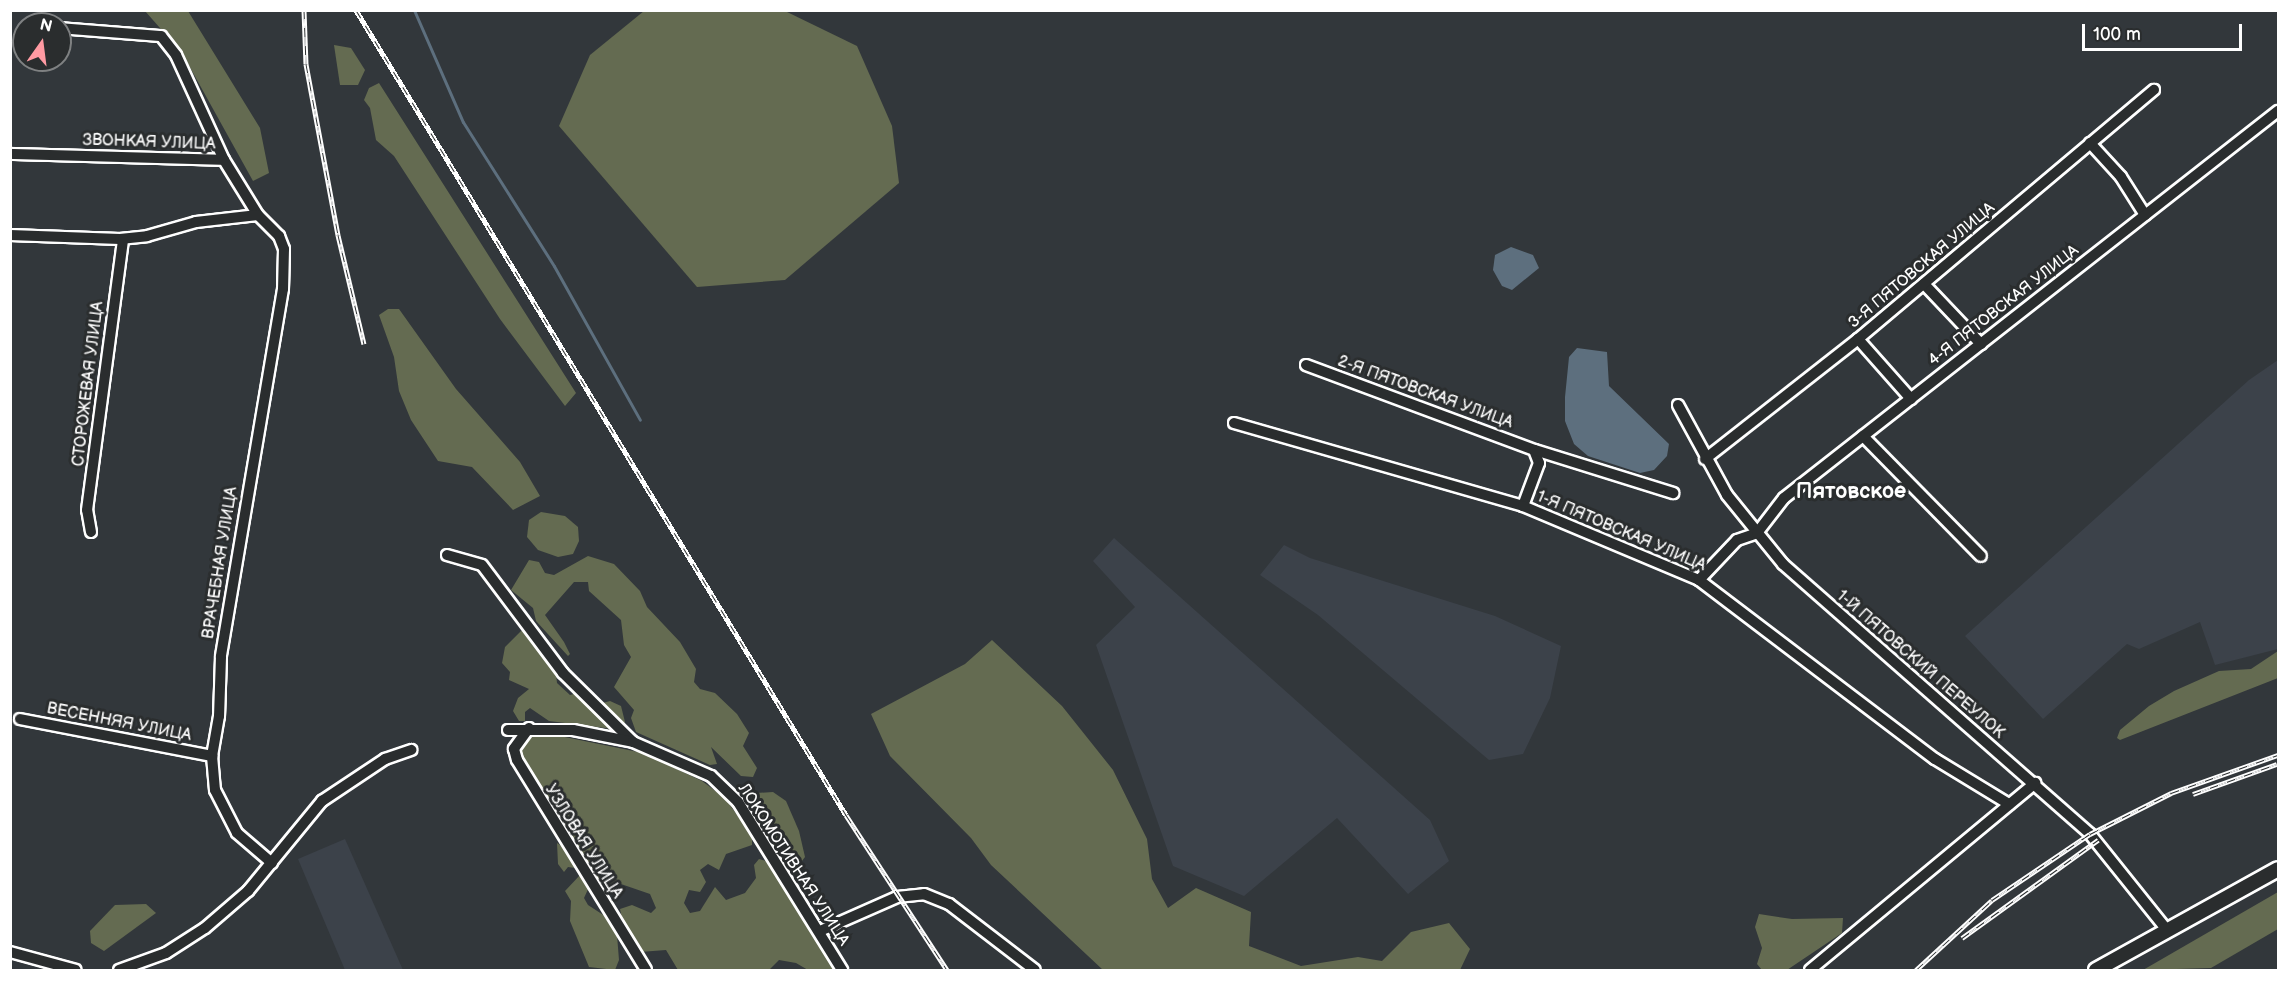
<!DOCTYPE html>
<html>
<head>
<meta charset="utf-8">
<style>
  body { margin:0 }
  #map { position:relative; width:2289px; height:981px; overflow:hidden; background:#32373b; font-family:"Balsamiq Sans",sans-serif }
  div>[style] { position:absolute }
  [style*='--x'] { left:calc(var(--x)*1px); top:calc(var(--y)*1px); width:calc(var(--w)*1px); rotate:calc(var(--a)*1deg) }
  .built>* { inset:0; background:#3c424a }
  .green>* { inset:0; background:#646b51 }
  .water>* { inset:0; background:#5d6f7e }
  .stream>* { height:3px; margin:-1.5px; padding:0 1.5px; transform-origin:1.5px; border-radius:1.5px; background:#5d6f7e }
  .roads { filter:drop-shadow(2px 0 #fff) drop-shadow(-2px 0 #fff) drop-shadow(0 2px #fff) drop-shadow(0 -2px #fff) }
  .minor>* { height:10px; margin:-5px; padding:0 5px; transform-origin:5px; border-radius:5px; background:#2a2d2e }
  .tertiary>* { height:14px; margin:-7px; padding:0 7px; transform-origin:7px; border-radius:7px; background:#2a2d2e }
  .rail>* { height:5px; margin-top:-2.5px; transform-origin:0; background:repeating-linear-gradient(90deg,#2a2d2e 0 9px,#fff 0 18px); box-sizing:border-box; border-block:2px solid #fff }
  span { translate:-50% -50%; white-space:nowrap; text-align:center; line-height:1.15; -webkit-text-stroke:6px #2a2d2e; paint-order:stroke }
  .street-label { font-size:16px; color:#fff }
  .district-label { font-size:22px; color:#fff; font-weight:700 }
  .frame { position:absolute; inset:0; border:12px solid #fff; pointer-events:none }
  .north { position:absolute; left:12px; top:12px; width:60px; height:60px; box-sizing:border-box; background:#2a2d2e; border:2px solid #7f8182; border-radius:50%; rotate:14deg; font-size:16px; font-weight:700; line-height:24px; text-align:center; color:#fff }
  .north::after { content:''; display:block; margin:auto; width:21px; height:27px; background:#ff9aa2; clip-path:polygon(50% 0,100% 100%,50% 72%,0 100%) }
  .scale { position:absolute; left:2082px; top:24px; width:160px; height:27px; box-sizing:border-box; border:3px solid #fff; border-top:0; padding-left:8px; font-size:18px; line-height:21px; white-space:nowrap; color:#fff; -webkit-text-stroke:4px #2a2d2e; paint-order:stroke }
</style>
</head>
<body>
<div id="map">
  <div class="built">
    <div style="clip-path:polygon(2278px 360px,2278px 649px,2215px 665px,2200px 622px,2139px 649px,2127px 644px,2043px 719px,1965px 636px,2249px 380px)"></div>
    <div style="clip-path:polygon(1114px 538px,1430px 820px,1449px 861px,1408px 894px,1337px 818px,1244px 896px,1173px 866px,1096px 645px,1135px 607px,1093px 561px)"></div>
    <div style="clip-path:polygon(1284px 545px,1310px 558px,1495px 616px,1561px 646px,1550px 698px,1523px 754px,1489px 760px,1318px 615px,1260px 575px)"></div>
    <div style="clip-path:polygon(345px 839px,403px 970px,345px 970px,298px 859px)"></div>
  </div>
  <div class="green">
    <div style="clip-path:polygon(145px 11px,188px 11px,260px 128px,269px 173px,253px 181px,182px 53px)"></div>
    <div style="clip-path:polygon(644px 11px,785px 11px,857px 46px,892px 126px,899px 183px,785px 280px,697px 287px,559px 126px,590px 55px)"></div>
    <div style="clip-path:polygon(334px 45px,351px 48px,365px 70px,358px 85px,340px 85px)"></div>
    <div style="clip-path:polygon(379px 83px,576px 393px,565px 406px,500px 319px,394px 156px,376px 140px,370px 108px,364px 100px,369px 88px)"></div>
    <div style="clip-path:polygon(388px 309px,399px 309px,456px 389px,520px 462px,540px 496px,513px 510px,472px 467px,438px 461px,411px 420px,399px 391px,394px 357px,379px 315px)"></div>
    <div style="clip-path:polygon(541px 512px,565px 516px,578px 527px,579px 541px,573px 554px,558px 557px,538px 550px,527px 537px,529px 520px)"></div>
    <div style="clip-path:polygon(588px 556px,614px 564px,640px 591px,647px 607px,680px 642px,696px 669px,694px 682px,700px 689px,715px 693px,737px 714px,749px 733px,743px 746px,757px 768px,753px 777px,741px 776px,711px 747px,717px 764px,710px 765px,636px 732px,631px 718px,634px 710px,614px 687px,631px 657px,624px 645px,621px 620px,589px 591px,588px 582px,574px 582px,545px 615px,564px 642px,570px 654px,568px 656px,536px 621px,533px 608px,511px 590px,529px 560px,539px 562px,545px 573px,554px 575px)"></div>
    <div style="clip-path:polygon(528px 629px,555px 664px,557px 683px,570px 695px,582px 692px,599px 704px,610px 701px,621px 706px,625px 722px,621px 730px,549px 721px,530px 708px,525px 712px,525px 721px,519px 721px,513px 711px,518px 698px,529px 689px,509px 680px,510px 672px,502px 663px,505px 647px,521px 631px)"></div>
    <div style="clip-path:polygon(992px 640px,1062px 706px,1113px 770px,1147px 839px,1152px 879px,1168px 908px,1196px 888px,1251px 912px,1249px 946px,1301px 966px,1358px 957px,1382px 961px,1411px 932px,1449px 923px,1470px 949px,1460px 970px,1103px 970px,991px 865px,971px 838px,890px 756px,871px 714px,965px 664px)"></div>
    <div style="clip-path:polygon(2278px 651px,2278px 678px,2120px 740px,2117px 738px,2120px 730px,2149px 706px,2174px 691px,2219px 671px,2251px 669px)"></div>
    <div style="clip-path:polygon(555px 735px,643px 753px,702px 781px,725px 798px,752px 836px,752px 845px,726px 854px,719px 870px,708px 864px,700px 870px,706px 882px,700px 892px,689px 890px,684px 903px,690px 913px,700px 911px,715px 887px,726px 900px,745px 893px,756px 878px,754px 865px,759px 859px,766px 861px,836px 970px,808px 970px,796px 963px,779px 960px,769px 970px,678px 970px,666px 950px,640px 952px,623px 924px,620px 909px,632px 905px,651px 913px,656px 908px,650px 894px,618px 883px,602px 887px,520px 753px,521px 744px,529px 737px)"></div>
    <div style="clip-path:polygon(773px 792px,786px 801px,799px 831px,805px 857px,798px 866px,785px 861px,763px 830px,752px 800px,756px 793px)"></div>
    <div style="clip-path:polygon(557px 843px,572px 853px,577px 864px,575px 868px,568px 867px,564px 872px,558px 864px)"></div>
    <div style="clip-path:polygon(581px 874px,590px 885px,584px 898px,588px 905px,611px 920px,617px 935px,619px 960px,615px 970px,589px 967px,570px 921px,571px 901px,565px 891px)"></div>
    <div style="clip-path:polygon(2278px 892px,2278px 929px,2211px 968px,2143px 970px)"></div>
    <div style="clip-path:polygon(146px 904px,156px 913px,104px 951px,91px 943px,90px 931px,115px 905px)"></div>
    <div style="clip-path:polygon(1759px 914px,1792px 919px,1843px 918px,1842px 933px,1787px 970px,1762px 970px,1757px 964px,1762px 948px,1755px 927px)"></div>
  </div>
  <div class="water">
    <div style="clip-path:polygon(1511px 247px,1533px 255px,1539px 268px,1512px 290px,1502px 286px,1493px 270px,1495px 255px)"></div>
    <div style="clip-path:polygon(1577px 348px,1607px 352px,1609px 386px,1669px 444px,1667px 456px,1654px 470px,1640px 473px,1588px 456px,1574px 444px,1565px 421px,1565px 397px,1569px 357px)"></div>
  </div>
  <div class="stream">
    <div style="--x:414;--y:10;--w:122;--a:66.4"></div>
    <div style="--x:463;--y:122;--w:170;--a:57.7"></div>
    <div style="--x:554;--y:266;--w:176;--a:60.8"></div>
  </div>
  <div class="roads">
    <div class="minor">
      <div style="--x:2090;--y:143;--w:46;--a:47.6"></div>
      <div style="--x:2121;--y:177;--w:45;--a:57.7"></div>
      <div style="--x:10;--y:154;--w:214;--a:1.6"></div>
      <div style="--x:224;--y:160;--w:115;--a:-114.6"></div>
      <div style="--x:176;--y:55;--w:24;--a:-128"></div>
      <div style="--x:161;--y:36;--w:101;--a:-175.5"></div>
      <div style="--x:224;--y:160;--w:65;--a:58.3"></div>
      <div style="--x:258;--y:215;--w:30;--a:45"></div>
      <div style="--x:279;--y:236;--w:14;--a:69"></div>
      <div style="--x:284;--y:249;--w:40;--a:91.4"></div>
      <div style="--x:283;--y:289;--w:373;--a:99.6"></div>
      <div style="--x:221;--y:657;--w:59;--a:91.9"></div>
      <div style="--x:219;--y:716;--w:41;--a:99.9"></div>
      <div style="--x:212;--y:756;--w:34;--a:85"></div>
      <div style="--x:215;--y:790;--w:48;--a:62.9"></div>
      <div style="--x:237;--y:833;--w:46;--a:40.6"></div>
      <div style="--x:10;--y:235;--w:110;--a:2.1"></div>
      <div style="--x:120;--y:239;--w:27;--a:-6"></div>
      <div style="--x:147;--y:236;--w:51;--a:-15.9"></div>
      <div style="--x:196;--y:222;--w:62;--a:-6.4"></div>
      <div style="--x:1924;--y:284;--w:83;--a:46.5"></div>
      <div style="--x:1858;--y:339;--w:80;--a:48.5"></div>
      <div style="--x:1306;--y:365;--w:243;--a:20.4"></div>
      <div style="--x:1534;--y:450;--w:14;--a:69"></div>
      <div style="--x:1539;--y:463;--w:46;--a:110.4"></div>
      <div style="--x:1678;--y:405;--w:102;--a:61.4"></div>
      <div style="--x:1727;--y:495;--w:89;--a:50.9"></div>
      <div style="--x:1783;--y:564;--w:409;--a:41.3"></div>
      <div style="--x:2090;--y:834;--w:123;--a:51.3"></div>
      <div style="--x:1234;--y:423;--w:301;--a:16"></div>
      <div style="--x:1523;--y:506;--w:191;--a:22.8"></div>
      <div style="--x:1699;--y:580;--w:296;--a:37.2"></div>
      <div style="--x:1935;--y:759;--w:87;--a:31.3"></div>
      <div style="--x:1863;--y:436;--w:168;--a:45.5"></div>
      <div style="--x:1535;--y:450;--w:145;--a:17.3"></div>
      <div style="--x:1705;--y:459;--w:194;--a:-38.1"></div>
      <div style="--x:1858;--y:339;--w:387;--a:-40.1"></div>
      <div style="--x:91;--y:532;--w:22;--a:-100"></div>
      <div style="--x:87;--y:510;--w:273;--a:-82.4"></div>
      <div style="--x:447;--y:555;--w:36;--a:16"></div>
      <div style="--x:482;--y:565;--w:135;--a:53.1"></div>
      <div style="--x:563;--y:673;--w:98;--a:44.6"></div>
      <div style="--x:1699;--y:580;--w:55;--a:-46.5"></div>
      <div style="--x:1737;--y:540;--w:21;--a:-19"></div>
      <div style="--x:1757;--y:533;--w:44;--a:-52.4"></div>
      <div style="--x:1784;--y:498;--w:628;--a:-38.08"></div>
      <div style="--x:20;--y:719;--w:196;--a:10.9"></div>
      <div style="--x:529;--y:728;--w:26;--a:126"></div>
      <div style="--x:514;--y:749;--w:11;--a:75"></div>
      <div style="--x:517;--y:760;--w:246;--a:58.4"></div>
      <div style="--x:508;--y:730;--w:65;--a:0"></div>
      <div style="--x:573;--y:730;--w:61;--a:11.3"></div>
      <div style="--x:633;--y:742;--w:85;--a:23.6"></div>
      <div style="--x:711;--y:776;--w:37;--a:44"></div>
      <div style="--x:738;--y:802;--w:198;--a:58.2"></div>
      <div style="--x:820;--y:931;--w:84;--a:-23.8"></div>
      <div style="--x:897;--y:897;--w:27;--a:-6"></div>
      <div style="--x:924;--y:894;--w:27;--a:22"></div>
      <div style="--x:949;--y:904;--w:108;--a:37.5"></div>
      <div style="--x:10;--y:952;--w:68;--a:15.3"></div>
      <div style="--x:119;--y:970;--w:50;--a:-19.9"></div>
      <div style="--x:166;--y:953;--w:46;--a:-32.7"></div>
      <div style="--x:205;--y:928;--w:57;--a:-40.7"></div>
      <div style="--x:248;--y:891;--w:117;--a:-50.6"></div>
      <div style="--x:322;--y:801;--w:76;--a:-33.7"></div>
      <div style="--x:385;--y:759;--w:28;--a:-19"></div>
      <div style="--x:1810;--y:970;--w:293;--a:-39.7"></div>
    </div>
    <div class="tertiary">
      <div style="--x:2096;--y:970;--w:208;--a:-29"></div>
    </div>
  </div>
  <div class="rail">
    <div style="--x:304;--y:10;--w:54;--a:87.9"></div>
    <div style="--x:306;--y:64;--w:174;--a:79.4"></div>
    <div style="--x:338;--y:235;--w:112;--a:76.6"></div>
    <div style="--x:356;--y:10;--w:942;--a:58.67"></div>
    <div style="--x:846;--y:815;--w:185;--a:56.9"></div>
    <div style="--x:2193;--y:794;--w:89;--a:-19.7"></div>
    <div style="--x:1962;--y:938;--w:168;--a:-35.8"></div>
    <div style="--x:1916;--y:970;--w:103;--a:-42.6"></div>
    <div style="--x:1992;--y:900;--w:118;--a:-34"></div>
    <div style="--x:2090;--y:834;--w:91;--a:-26.8"></div>
    <div style="--x:2171;--y:793;--w:114;--a:-19.6"></div>
  </div>
  <div class="street-label">
    <span style="left:149px;top:143px;rotate:2deg">ЗВОНКАЯ УЛИЦА</span>
    <span style="left:1922px;top:266px;rotate:-40deg">3-Я ПЯТОВСКАЯ УЛИЦА</span>
    <span style="left:2004px;top:306px;rotate:-38deg">4-Я ПЯТОВСКАЯ УЛИЦА</span>
    <span style="left:89px;top:384px;rotate:-83deg">СТОРОЖЕВАЯ УЛИЦА</span>
    <span style="left:1425px;top:393px;rotate:20deg">2-Я ПЯТОВСКАЯ УЛИЦА</span>
    <span style="left:1621px;top:532px;rotate:23deg">1-Я ПЯТОВСКАЯ УЛИЦА</span>
    <span style="left:221px;top:563px;rotate:-81deg">ВРАЧЕБНАЯ УЛИЦА</span>
    <span style="left:1920px;top:665px;rotate:41deg">1-Й ПЯТОВСКИЙ ПЕРЕУЛОК</span>
    <span style="left:119px;top:723px;rotate:11deg">ВЕСЕННЯЯ УЛИЦА</span>
    <span style="left:583px;top:842px;rotate:58deg">УЗЛОВАЯ УЛИЦА</span>
    <span style="left:793px;top:865px;rotate:57deg">ЛОКОМОТИВНАЯ УЛИЦА</span>
  </div>
  <div class="district-label">
    <span style="left:1851px;top:492px">Пятовское</span>
  </div>
  <div class="frame"></div>
  <div class="north">N</div>
  <div class="scale">100 m</div>
</div>
</body>
</html>
